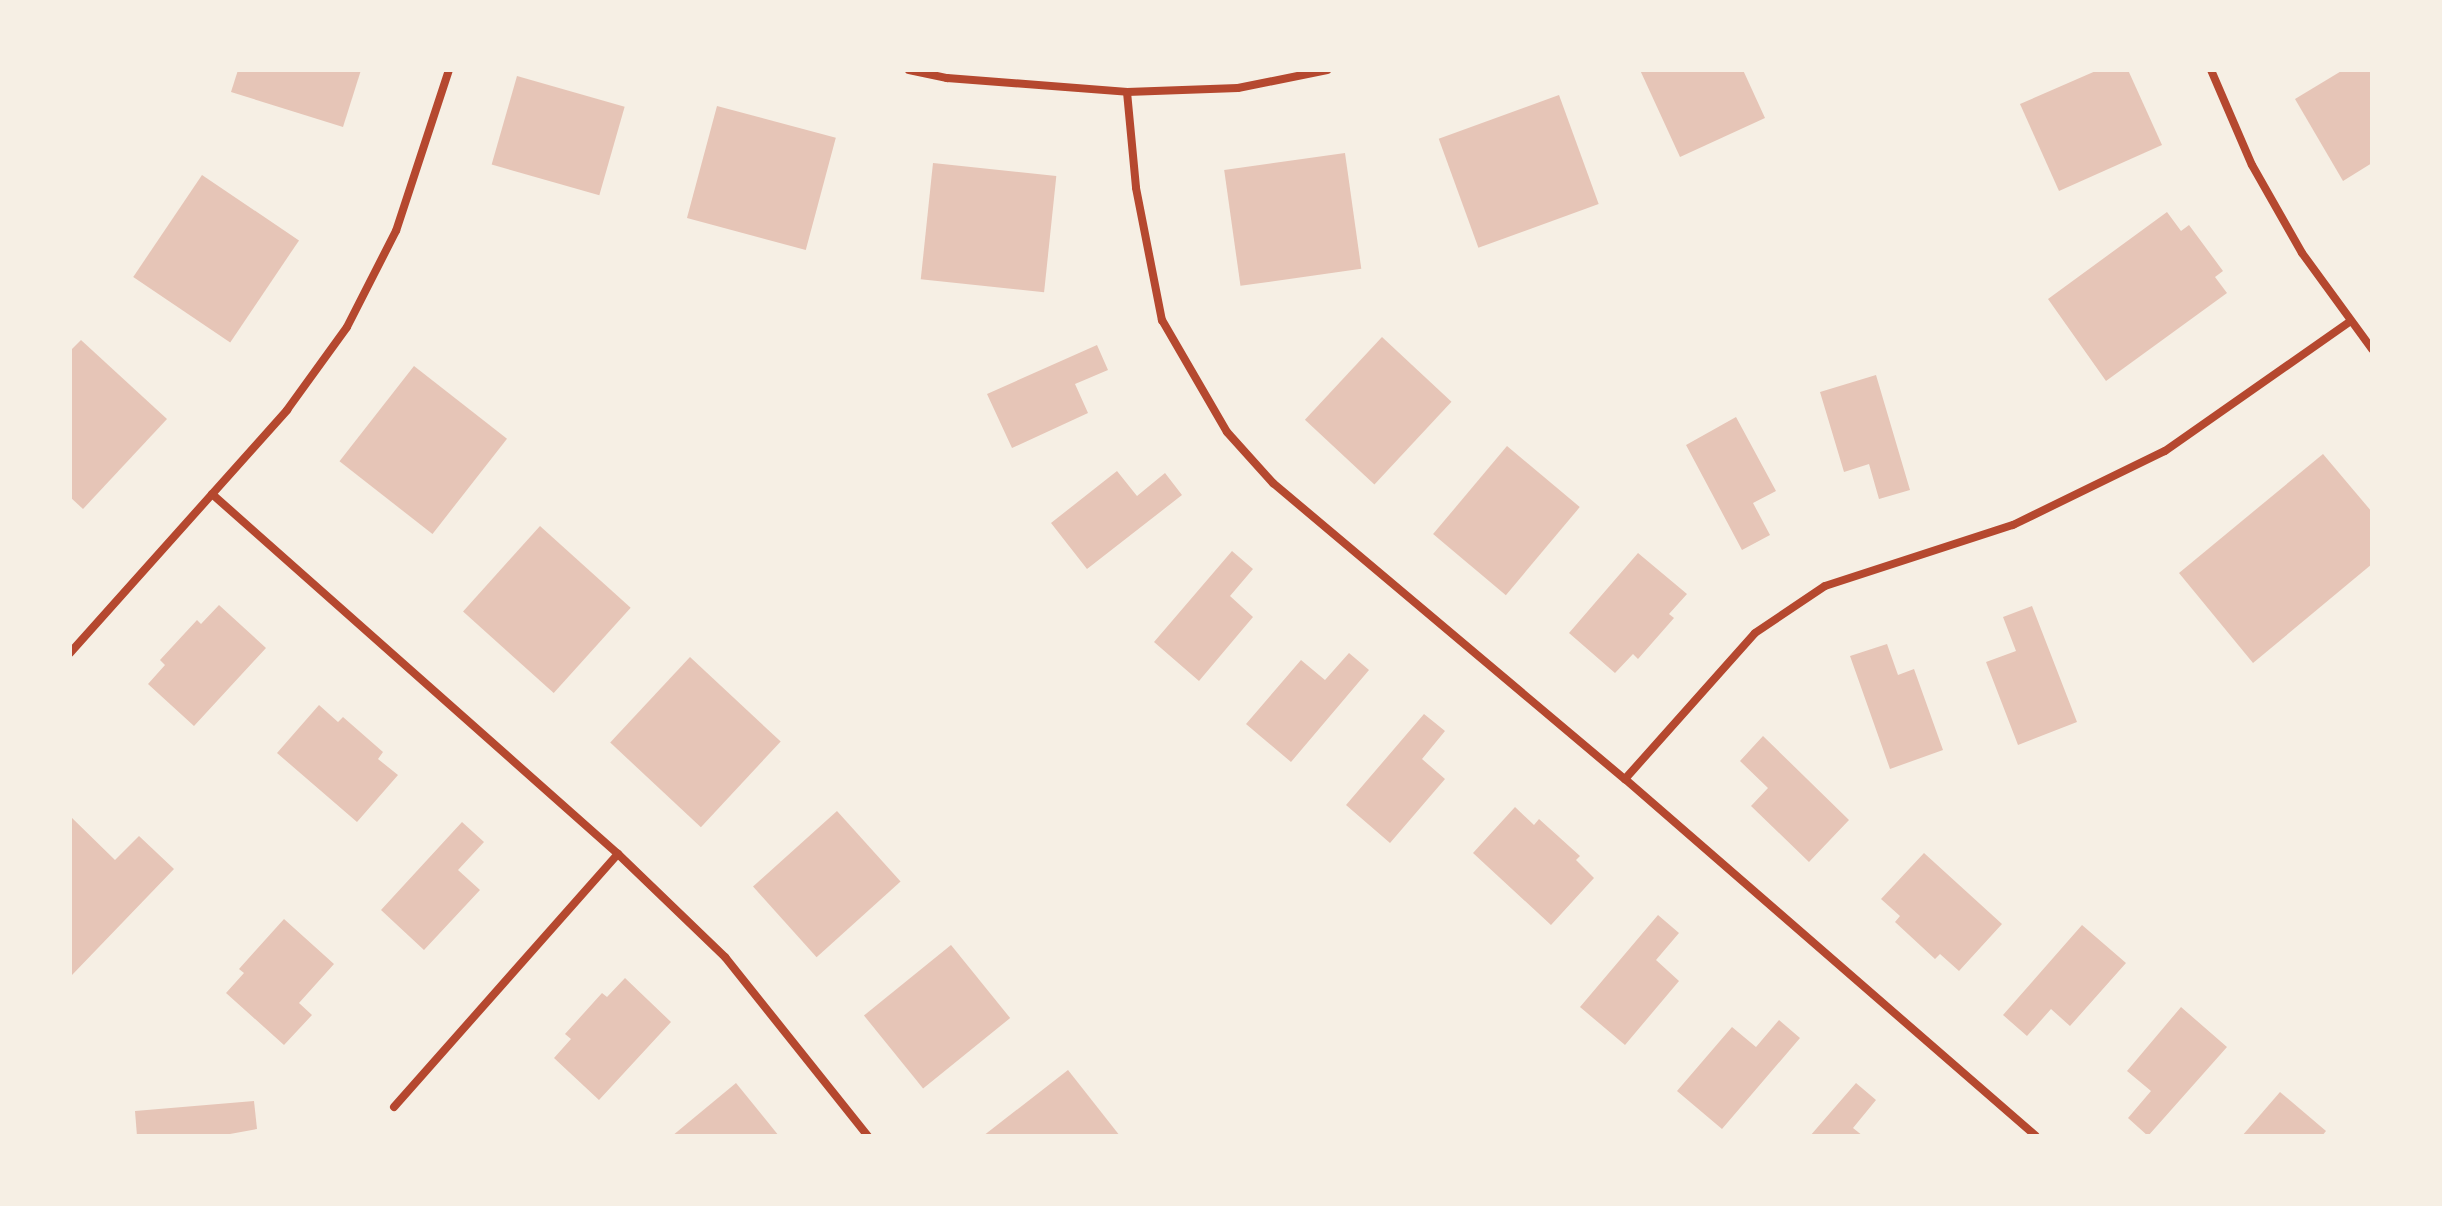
<!DOCTYPE html>
<html>
<head>
<meta charset="utf-8">
<style>
  body { margin:0 }
  #map { position:relative; width:2442px; height:1206px; overflow:hidden; background:#f6efe4; font-family:Rubik,sans-serif }
  div>[style] { position:absolute }
  [style*='--x'] { left:calc(var(--x)*1px); top:calc(var(--y)*1px); width:calc(var(--w)*1px); rotate:calc(var(--a)*1deg) }
  .building>* { inset:0; background:#e6c5b7; transform-origin:0 0 }
  .minor>* { height:8px; margin:-4px; padding:0 4px; transform-origin:4px; border-radius:4px; background:#b5482f }
  span { translate:-50% -50%; white-space:nowrap; text-align:center; line-height:1.15; -webkit-text-stroke:8px #f6efe4; paint-order:stroke }
  .frame { position:absolute; inset:0; border:72px solid #f6efe4; pointer-events:none }
</style>
</head>
<body>
<div id="map">
  <div class="building">
    <div style="clip-path:polygon(238px 70px,361px 70px,343px 127px,231px 92px)"></div>
    <div style="clip-path:polygon(1640px 70px,1743px 70px,1765px 118px,1680px 157px)"></div>
    <div style="clip-path:polygon(2098px 70px,2128px 70px,2162px 145px,2059px 191px,2020px 104px)"></div>
    <div style="clip-path:polygon(2343px 70px,2372px 70px,2372px 163px,2343px 181px,2295px 99px)"></div>
    <div style="left:517px;top:76px;width:112px;height:92px;rotate:16deg"></div>
    <div style="left:1559px;top:95px;width:116px;height:128px;rotate:70deg"></div>
    <div style="left:717px;top:106px;width:123px;height:116px;rotate:15deg"></div>
    <div style="left:1345px;top:153px;width:117px;height:122px;rotate:82deg"></div>
    <div style="left:933px;top:163px;width:124px;height:117px;rotate:6deg"></div>
    <div style="left:202px;top:175px;width:117px;height:123px;rotate:34deg"></div>
    <div style="clip-path:polygon(2167px 212px,2181px 231px,2189px 225px,2223px 271px,2215px 277px,2227px 293px,2106px 381px,2048px 299px)"></div>
    <div style="left:1382px;top:337px;width:95px;height:113px;rotate:43deg"></div>
    <div style="clip-path:polygon(81px 340px,167px 419px,83px 509px,70px 497px,70px 351px)"></div>
    <div style="clip-path:polygon(1097px 345px,1108px 370px,1075px 384px,1088px 413px,1012px 448px,987px 394px)"></div>
    <div style="left:414px;top:366px;width:118px;height:121px;rotate:38deg"></div>
    <div style="clip-path:polygon(1876px 375px,1910px 490px,1879px 499px,1869px 464px,1844px 472px,1820px 392px)"></div>
    <div style="clip-path:polygon(1736px 417px,1776px 491px,1753px 503px,1770px 535px,1742px 550px,1686px 445px)"></div>
    <div style="left:1507px;top:446px;width:95px;height:115px;rotate:40deg"></div>
    <div style="clip-path:polygon(2323px 454px,2372px 512px,2372px 564px,2253px 663px,2179px 573px)"></div>
    <div style="clip-path:polygon(1117px 471px,1137px 496px,1165px 473px,1182px 495px,1087px 569px,1051px 523px)"></div>
    <div style="left:540px;top:526px;width:122px;height:115px;rotate:42deg"></div>
    <div style="clip-path:polygon(1232px 551px,1253px 569px,1230px 596px,1253px 617px,1199px 681px,1154px 642px)"></div>
    <div style="clip-path:polygon(1638px 553px,1687px 594px,1669px 614px,1674px 618px,1638px 659px,1633px 654px,1615px 673px,1569px 633px)"></div>
    <div style="clip-path:polygon(219px 605px,266px 648px,194px 726px,148px 684px,165px 665px,160px 660px,197px 620px,201px 624px)"></div>
    <div style="clip-path:polygon(2032px 606px,2077px 722px,2018px 745px,1986px 662px,2016px 651px,2003px 617px)"></div>
    <div style="clip-path:polygon(1887px 644px,1898px 675px,1914px 669px,1943px 750px,1890px 769px,1850px 656px)"></div>
    <div style="clip-path:polygon(1349px 653px,1369px 670px,1291px 762px,1246px 724px,1301px 660px,1325px 680px)"></div>
    <div style="left:690px;top:657px;width:124px;height:117px;rotate:43deg"></div>
    <div style="clip-path:polygon(319px 705px,338px 722px,343px 717px,383px 752px,378px 759px,398px 775px,357px 822px,277px 753px)"></div>
    <div style="clip-path:polygon(1424px 714px,1445px 731px,1422px 759px,1445px 779px,1390px 843px,1346px 805px)"></div>
    <div style="clip-path:polygon(1763px 736px,1849px 820px,1809px 862px,1751px 806px,1768px 788px,1740px 761px)"></div>
    <div style="clip-path:polygon(1515px 807px,1534px 825px,1539px 819px,1580px 856px,1576px 860px,1594px 878px,1551px 925px,1473px 853px)"></div>
    <div style="left:837px;top:811px;width:95px;height:113px;rotate:48deg"></div>
    <div style="clip-path:polygon(70px 816px,115px 860px,139px 836px,174px 869px,72px 975px)"></div>
    <div style="clip-path:polygon(462px 822px,484px 842px,458px 870px,480px 890px,424px 950px,381px 910px)"></div>
    <div style="clip-path:polygon(1924px 853px,2002px 924px,1959px 971px,1940px 954px,1935px 959px,1895px 922px,1900px 916px,1881px 899px)"></div>
    <div style="clip-path:polygon(1658px 915px,1679px 933px,1656px 960px,1679px 981px,1625px 1045px,1580px 1007px)"></div>
    <div style="clip-path:polygon(284px 919px,334px 964px,299px 1003px,312px 1015px,284px 1045px,226px 993px,244px 973px,239px 969px)"></div>
    <div style="clip-path:polygon(2082px 925px,2126px 963px,2070px 1026px,2051px 1009px,2027px 1036px,2003px 1015px)"></div>
    <div style="left:951px;top:945px;width:94px;height:112px;rotate:51deg"></div>
    <div style="clip-path:polygon(625px 978px,671px 1022px,599px 1100px,554px 1058px,571px 1039px,565px 1034px,602px 993px,607px 997px)"></div>
    <div style="clip-path:polygon(2181px 1007px,2227px 1047px,2148px 1136px,2128px 1118px,2151px 1091px,2127px 1071px)"></div>
    <div style="clip-path:polygon(1779px 1020px,1800px 1038px,1722px 1129px,1677px 1091px,1732px 1027px,1756px 1047px)"></div>
    <div style="clip-path:polygon(1068px 1070px,1120px 1136px,983px 1136px)"></div>
    <div style="clip-path:polygon(736px 1083px,779px 1136px,672px 1136px)"></div>
    <div style="clip-path:polygon(1856px 1083px,1876px 1100px,1853px 1128px,1863px 1136px,1810px 1136px)"></div>
    <div style="clip-path:polygon(2280px 1092px,2326px 1131px,2322px 1136px,2242px 1136px)"></div>
    <div style="clip-path:polygon(254px 1101px,257px 1129px,219px 1136px,137px 1136px,135px 1111px)"></div>
  </div>
  <div class="minor">
    <div style="--x:909;--y:70;--w:39;--a:12"></div>
    <div style="--x:947;--y:78;--w:181;--a:4.4"></div>
    <div style="--x:1127;--y:92;--w:111;--a:-2.1"></div>
    <div style="--x:1238;--y:88;--w:91;--a:-11.4"></div>
    <div style="--x:2211;--y:70;--w:103;--a:66.7"></div>
    <div style="--x:2252;--y:165;--w:101;--a:60.4"></div>
    <div style="--x:2302;--y:253;--w:119;--a:53.9"></div>
    <div style="--x:1127;--y:92;--w:96;--a:84.6"></div>
    <div style="--x:1136;--y:188;--w:135;--a:78.9"></div>
    <div style="--x:1162;--y:320;--w:129;--a:59.9"></div>
    <div style="--x:1227;--y:432;--w:69;--a:48"></div>
    <div style="--x:1273;--y:483;--w:460;--a:40.1"></div>
    <div style="--x:1625;--y:779;--w:544;--a:40.98"></div>
    <div style="--x:212;--y:494;--w:543;--a:41.56"></div>
    <div style="--x:618;--y:854;--w:149;--a:43.9"></div>
    <div style="--x:725;--y:957;--w:229;--a:51.4"></div>
    <div style="--x:70;--y:653;--w:326;--a:-48.2"></div>
    <div style="--x:287;--y:410;--w:102;--a:-54.1"></div>
    <div style="--x:347;--y:327;--w:108;--a:-63"></div>
    <div style="--x:396;--y:231;--w:169;--a:-71.8"></div>
    <div style="--x:1625;--y:779;--w:195;--a:-48.3"></div>
    <div style="--x:1755;--y:633;--w:84;--a:-33.9"></div>
    <div style="--x:1825;--y:586;--w:198;--a:-18"></div>
    <div style="--x:2013;--y:525;--w:169;--a:-26"></div>
    <div style="--x:2165;--y:451;--w:225;--a:-35"></div>
    <div style="--x:394;--y:1107;--w:338;--a:-48.5"></div>
  </div>
  <div class="frame"></div>
</div>
</body>
</html>
